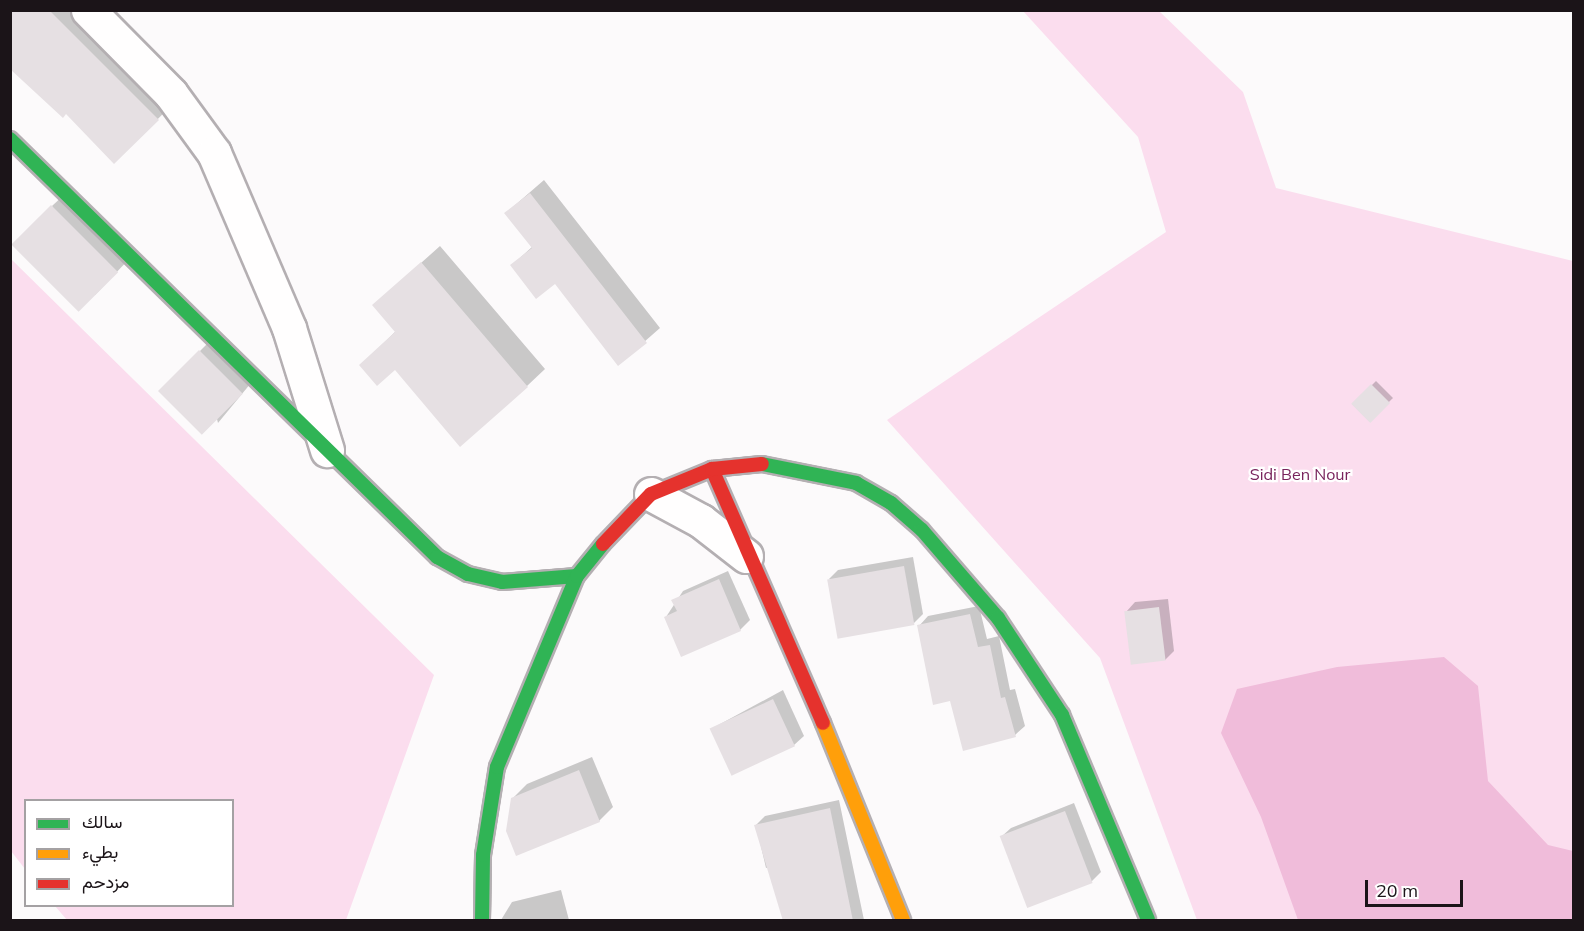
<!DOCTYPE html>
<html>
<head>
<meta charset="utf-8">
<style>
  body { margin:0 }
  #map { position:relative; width:1584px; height:931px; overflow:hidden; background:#fcfafb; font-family:Mulish,Vazirmatn,sans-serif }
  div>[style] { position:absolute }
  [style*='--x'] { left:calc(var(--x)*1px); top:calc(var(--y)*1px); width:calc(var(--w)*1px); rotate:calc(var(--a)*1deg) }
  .green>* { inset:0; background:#fbddee }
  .water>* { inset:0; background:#f0bcda }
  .shadow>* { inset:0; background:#0003; transform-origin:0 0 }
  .building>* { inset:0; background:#e6e0e3; transform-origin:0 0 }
  .roads { filter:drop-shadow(2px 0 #b4afb2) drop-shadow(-2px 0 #b4afb2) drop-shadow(0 2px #b4afb2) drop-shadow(0 -2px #b4afb2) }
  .street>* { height:33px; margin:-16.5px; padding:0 16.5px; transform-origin:16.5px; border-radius:16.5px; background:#fffefe }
  .fast>* { height:14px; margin:-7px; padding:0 7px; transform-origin:7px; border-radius:7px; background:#30b455 }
  .slow>* { height:14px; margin:-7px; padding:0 7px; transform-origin:7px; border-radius:7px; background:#ff9f0a }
  .jam>* { height:14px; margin:-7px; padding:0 7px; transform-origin:7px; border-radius:7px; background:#e5322d }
  span { translate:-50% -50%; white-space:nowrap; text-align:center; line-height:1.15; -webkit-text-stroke:4.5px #fff; paint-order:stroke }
  .park-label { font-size:16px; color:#78235c }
  .frame { position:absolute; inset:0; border:12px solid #1b1418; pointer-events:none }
  .legend { position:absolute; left:24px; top:799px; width:210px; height:108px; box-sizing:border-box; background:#fff; border:2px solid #a4a1a3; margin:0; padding:8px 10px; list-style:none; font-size:18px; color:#1b1418 }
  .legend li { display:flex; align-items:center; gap:12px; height:30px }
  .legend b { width:30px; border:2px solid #a4a1a3 }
  .scale { position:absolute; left:1365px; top:880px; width:98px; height:27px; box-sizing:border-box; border:3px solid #1b1418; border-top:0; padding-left:8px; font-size:18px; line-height:21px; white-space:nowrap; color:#1b1418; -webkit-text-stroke:4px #fff; paint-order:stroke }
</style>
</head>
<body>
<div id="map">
  <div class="green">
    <div style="clip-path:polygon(1023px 11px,1159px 11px,1243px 92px,1276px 188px,1573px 261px,1573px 920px,1197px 920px,1100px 658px,887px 420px,1166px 232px,1138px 137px)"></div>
    <div style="clip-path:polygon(10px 258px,434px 675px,346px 920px,67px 920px,55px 906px,232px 906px,232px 800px,26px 800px,25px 869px,11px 851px)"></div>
  </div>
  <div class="water">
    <div style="clip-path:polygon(1444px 657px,1478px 686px,1488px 781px,1548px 845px,1573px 851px,1573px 920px,1298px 920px,1261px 817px,1221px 733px,1237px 689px,1337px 667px)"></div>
  </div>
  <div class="shadow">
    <div style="clip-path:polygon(10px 10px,74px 10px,171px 106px,114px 162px,66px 112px)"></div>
    <div style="clip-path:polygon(544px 180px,660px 328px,619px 364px,555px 282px,512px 265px,532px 247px,506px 213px)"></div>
    <div style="clip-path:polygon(66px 193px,131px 257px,95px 295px,52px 206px)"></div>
    <div style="clip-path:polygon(440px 246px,545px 369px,527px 386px,361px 365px,396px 331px,374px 305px)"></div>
    <div style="clip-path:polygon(209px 342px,251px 383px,218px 423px,200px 351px)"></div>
    <div style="left:1376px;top:381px;width:24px;height:33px;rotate:45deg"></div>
    <div style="clip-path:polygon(913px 557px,923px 614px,913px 624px,829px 579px,838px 570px)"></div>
    <div style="clip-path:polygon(728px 571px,750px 620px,740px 630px,666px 617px,683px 591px)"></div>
    <div style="clip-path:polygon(1168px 599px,1174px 651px,1165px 660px,1126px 612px,1135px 602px)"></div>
    <div style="clip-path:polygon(979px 606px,987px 639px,999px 636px,1010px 690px,1015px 689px,1025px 726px,1015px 735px,951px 699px,919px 626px,928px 616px)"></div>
    <div style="clip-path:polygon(783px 690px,804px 736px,794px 745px,711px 729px)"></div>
    <div style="clip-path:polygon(592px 757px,613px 807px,599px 821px,512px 799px,527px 784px)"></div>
    <div style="clip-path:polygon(839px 800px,864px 920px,784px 920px,773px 866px,766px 868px,756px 825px,765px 816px)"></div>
    <div style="clip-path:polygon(1074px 803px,1101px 872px,1091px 882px,1001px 837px,1011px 828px)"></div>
    <div style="clip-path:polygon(561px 890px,569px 920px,501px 920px,512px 902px)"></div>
  </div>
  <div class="building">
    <div style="clip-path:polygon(10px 10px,49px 10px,159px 120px,114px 164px,66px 114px,63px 118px,10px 69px)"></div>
    <div style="clip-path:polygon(530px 193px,647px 343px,618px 366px,555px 284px,536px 299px,510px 265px,532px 248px,504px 213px)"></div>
    <div style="left:51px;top:205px;width:95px;height:56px;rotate:45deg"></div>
    <div style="clip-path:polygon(421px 262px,528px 387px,460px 447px,395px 370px,377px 386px,359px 365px,395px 332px,372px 305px)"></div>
    <div style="left:199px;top:350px;width:62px;height:58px;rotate:45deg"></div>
    <div style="left:1371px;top:384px;width:27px;height:28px;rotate:45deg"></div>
    <div style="left:904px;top:566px;width:60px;height:78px;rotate:80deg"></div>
    <div style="clip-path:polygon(719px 579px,741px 631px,681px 657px,664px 617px,677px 611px,671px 600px)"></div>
    <div style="left:1159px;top:607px;width:54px;height:35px;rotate:83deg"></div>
    <div style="clip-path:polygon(970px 614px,978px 647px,990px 645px,1001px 698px,1005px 697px,1016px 737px,963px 751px,950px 701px,933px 705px,917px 625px)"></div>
    <div style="left:773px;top:699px;width:52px;height:70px;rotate:65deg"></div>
    <div style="clip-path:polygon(579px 770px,600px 822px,516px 856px,506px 831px,511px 798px)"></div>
    <div style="clip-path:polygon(830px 808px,853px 921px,783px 921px,754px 825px)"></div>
    <div style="left:1065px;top:811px;width:77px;height:70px;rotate:69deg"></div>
  </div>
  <div class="roads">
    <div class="street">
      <div style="--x:88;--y:10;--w:118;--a:45.3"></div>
      <div style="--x:171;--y:94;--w:73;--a:53.9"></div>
      <div style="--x:214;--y:153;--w:190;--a:66.8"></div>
      <div style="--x:289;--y:328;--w:128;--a:72.7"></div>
      <div style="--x:651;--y:494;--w:57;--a:28.4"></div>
      <div style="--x:701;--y:521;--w:57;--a:37.9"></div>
    </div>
    <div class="fast">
      <div style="--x:10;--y:139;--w:598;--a:44.39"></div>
      <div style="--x:437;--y:557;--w:35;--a:29"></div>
      <div style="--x:468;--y:574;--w:35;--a:13"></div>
      <div style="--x:502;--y:582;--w:75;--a:-4.6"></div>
      <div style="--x:762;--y:464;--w:96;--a:11.4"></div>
      <div style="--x:856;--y:483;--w:40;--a:29.7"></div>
      <div style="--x:891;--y:503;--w:41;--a:41.1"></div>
      <div style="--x:922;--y:530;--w:116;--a:49.2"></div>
      <div style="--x:998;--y:618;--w:116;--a:56.6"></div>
      <div style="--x:1062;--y:715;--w:222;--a:67.2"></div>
      <div style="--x:482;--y:920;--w:65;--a:-89.1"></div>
      <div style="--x:483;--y:855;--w:89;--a:-81"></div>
      <div style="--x:497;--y:767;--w:207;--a:-67.3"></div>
      <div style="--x:577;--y:576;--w:41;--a:-50.9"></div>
    </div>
    <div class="slow">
      <div style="--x:823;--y:723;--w:213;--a:67.9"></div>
    </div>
    <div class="jam">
      <div style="--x:712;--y:469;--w:277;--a:66.4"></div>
      <div style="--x:603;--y:544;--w:69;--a:-46.2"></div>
      <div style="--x:651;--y:494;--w:66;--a:-22.3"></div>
      <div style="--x:712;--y:469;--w:50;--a:-5.7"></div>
    </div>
  </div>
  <div class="park-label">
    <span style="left:1300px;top:474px">Sidi Ben Nour</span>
  </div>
  <div class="frame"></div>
  <ul class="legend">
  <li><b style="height:8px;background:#30b455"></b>سالك</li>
  <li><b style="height:8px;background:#ff9f0a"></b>بطيء</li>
  <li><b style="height:8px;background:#e5322d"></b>مزدحم</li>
  </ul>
  <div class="scale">20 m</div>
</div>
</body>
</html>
